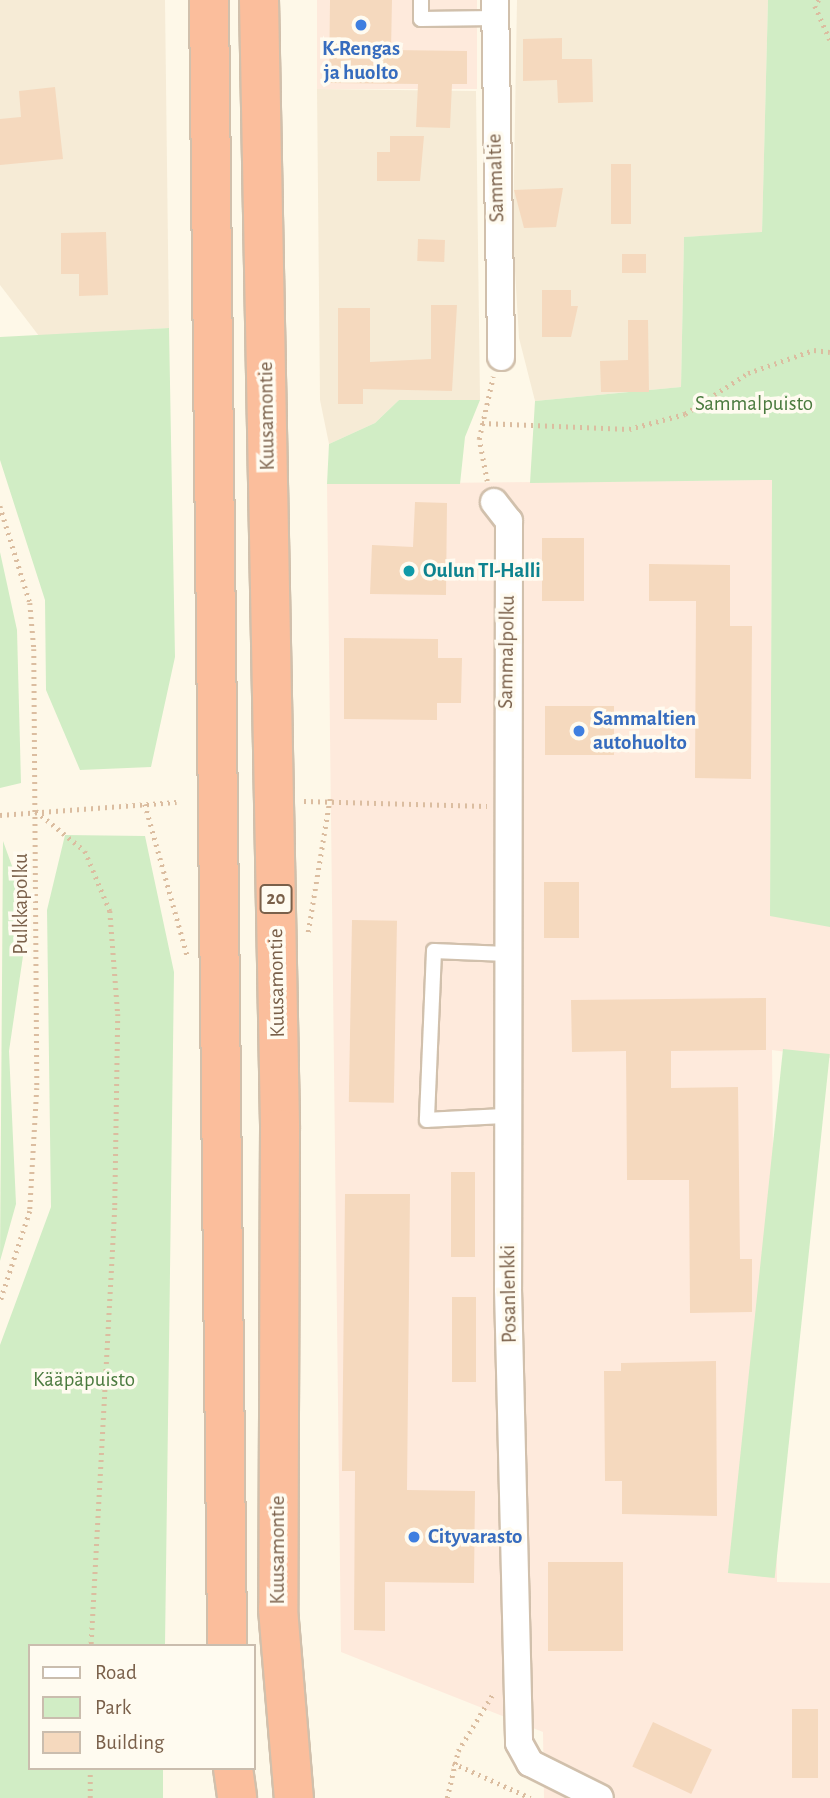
<!DOCTYPE html>
<html>
<head>
<meta charset="utf-8">
<style>
  body { margin:0 }
  #map { position:relative; width:830px; height:1798px; overflow:hidden; background:#fef8e8; font-family:"Alegreya Sans",sans-serif }
  div>[style] { position:absolute }
  [style*='--x'] { left:calc(var(--x)*1px); top:calc(var(--y)*1px); width:calc(var(--w)*1px); rotate:calc(var(--a)*1deg) }
  .residential>* { inset:0; background:#f6ebd6 }
  .commercial>* { inset:0; background:#feeadc; transform-origin:0 0 }
  .green>* { inset:0; background:#d1edc5; transform-origin:0 0 }
  .building>* { inset:0; background:#f5d9be; transform-origin:0 0 }
  .path>* { height:4.5px; margin-top:-2.25px; transform-origin:0; background:repeating-linear-gradient(90deg,#dbbda0 0 2px,transparent 0 7px) }
  .roads { filter:drop-shadow(2px 0 #d1c0ac) drop-shadow(-2px 0 #d1c0ac) drop-shadow(0 2px #d1c0ac) drop-shadow(0 -2px #d1c0ac) }
  .lane>* { height:14px; margin:-7px; padding:0 7px; transform-origin:7px; border-radius:7px; background:#fff }
  .street>* { height:26px; margin:-13px; padding:0 13px; transform-origin:13px; border-radius:13px; background:#fff }
  .highway>* { height:38px; margin:-19px; padding:0 19px; transform-origin:19px; border-radius:19px; background:#fbbe9c }
  .dots>* { width:19px; height:19px; translate:-50% -50%; box-sizing:border-box; border:4px solid #fffbf0; border-radius:50% }
  span { translate:-50% -50%; white-space:nowrap; text-align:center; line-height:1.15; -webkit-text-stroke:7px #fffbf0; paint-order:stroke }
  .shield-label span { padding:2px 5px; background:#fffbf0; border:2px solid; border-radius:5px; -webkit-text-stroke-width:0 }
  .shield-label { font-size:19px; color:#7a604a; font-weight:700 }
  .shop-label { font-size:21px; color:#366cbe; font-weight:700 }
  .left { translate:0 -50%; text-align:left }
  .street-label { font-size:21px; color:#7a604a }
  .park-label { font-size:21px; color:#4a7a3e }
  .culture-label { font-size:21px; color:#0d838f; font-weight:700 }
  .legend { position:absolute; left:28px; top:1644px; width:228px; height:126px; box-sizing:border-box; background:#fffbf0; border:2px solid #cabdae; margin:0; padding:9px 12px; list-style:none; font-size:21px; color:#7a604a }
  .legend li { display:flex; align-items:center; gap:14px; height:35px }
  .legend b { width:35px; border:2px solid #cabdae }
</style>
</head>
<body>
<div id="map">
  <div class="residential">
    <div style="clip-path:polygon(0 0,165px 0,169px 328px,39px 336px,0 285px)"></div>
    <div style="clip-path:polygon(517px 0,768px 0,762px 233px,684px 237px,681px 387px,535px 401px,519px 338px,513px 237px)"></div>
    <div style="clip-path:polygon(317px 89px,476px 91px,480px 400px,399px 400px,375px 423px,329px 444px,320px 400px)"></div>
  </div>
  <div class="commercial">
    <div style="left:317px;top:0;width:160px;height:89px"></div>
    <div style="clip-path:polygon(772px 480px,770px 914px,830px 923px,830px 1058px,772px 1050px,777px 1582px,830px 1583px,830px 1798px,544px 1798px,543px 1732px,341px 1652px,327px 484px)"></div>
  </div>
  <div class="green">
    <div style="clip-path:polygon(768px 0,830px 0,830px 927px,770px 916px,772px 480px,530px 483px,535px 401px,681px 387px,684px 237px,762px 232px)"></div>
    <div style="clip-path:polygon(169px 328px,175px 657px,151px 767px,80px 770px,46px 690px,45px 600px,0 460px,0 337px)"></div>
    <div style="clip-path:polygon(399px 400px,480px 400px,465px 437px,460px 484px,327px 484px,329px 444px,375px 423px)"></div>
    <div style="clip-path:polygon(0 552px,17px 630px,21px 783px,0 788px)"></div>
    <div style="clip-path:polygon(65px 835px,145px 836px,174px 972px,165px 1646px,30px 1646px,30px 1768px,163px 1768px,163px 1798px,0 1798px,0 1345px,51px 1207px,47px 910px)"></div>
    <div style="clip-path:polygon(3px 841px,16px 877px,23px 956px,9px 1051px,16px 1204px,0 1261px)"></div>
    <div style="left:783px;top:1049px;width:47px;height:527px;rotate:6deg"></div>
  </div>
  <div class="building">
    <div style="clip-path:polygon(330px 0,392px 0,391px 50px,467px 51px,467px 84px,452px 84px,450px 128px,416px 127px,418px 84px,329px 83px)"></div>
    <div style="clip-path:polygon(562px 38px,562px 59px,592px 59px,593px 102px,558px 103px,557px 80px,523px 81px,523px 39px)"></div>
    <div style="clip-path:polygon(55px 87px,63px 159px,0 165px,0 119px,21px 117px,19px 91px)"></div>
    <div style="clip-path:polygon(390px 136px,424px 136px,420px 181px,377px 181px,377px 152px,390px 152px)"></div>
    <div style="left:611px;top:164px;width:20px;height:60px"></div>
    <div style="clip-path:polygon(563px 188px,556px 227px,524px 228px,514px 190px)"></div>
    <div style="clip-path:polygon(106px 232px,108px 295px,79px 296px,79px 274px,61px 274px,61px 233px)"></div>
    <div style="left:418px;top:239px;width:27px;height:22px;rotate:2deg"></div>
    <div style="left:622px;top:254px;width:24px;height:19px"></div>
    <div style="clip-path:polygon(542px 290px,571px 290px,571px 306px,578px 306px,571px 337px,542px 337px)"></div>
    <div style="clip-path:polygon(431px 305px,457px 305px,452px 391px,363px 389px,363px 404px,338px 404px,338px 308px,370px 308px,370px 362px,431px 359px)"></div>
    <div style="clip-path:polygon(628px 320px,648px 320px,649px 392px,601px 392px,600px 361px,628px 360px)"></div>
    <div style="clip-path:polygon(415px 502px,447px 503px,446px 595px,370px 594px,372px 545px,413px 547px)"></div>
    <div style="left:542px;top:538px;width:42px;height:63px"></div>
    <div style="clip-path:polygon(649px 564px,730px 565px,730px 626px,752px 626px,751px 779px,695px 778px,696px 601px,649px 601px)"></div>
    <div style="clip-path:polygon(344px 638px,438px 639px,438px 658px,462px 658px,461px 703px,437px 703px,437px 720px,344px 719px)"></div>
    <div style="left:545px;top:706px;width:69px;height:49px"></div>
    <div style="left:544px;top:882px;width:35px;height:56px"></div>
    <div style="left:352px;top:920px;width:45px;height:182px;rotate:1deg"></div>
    <div style="clip-path:polygon(766px 998px,766px 1050px,671px 1051px,671px 1088px,738px 1087px,740px 1259px,752px 1259px,752px 1312px,690px 1313px,689px 1180px,627px 1180px,626px 1051px,572px 1052px,571px 1000px)"></div>
    <div style="left:451px;top:1172px;width:24px;height:85px"></div>
    <div style="clip-path:polygon(345px 1194px,410px 1194px,407px 1490px,475px 1491px,474px 1583px,385px 1582px,385px 1631px,354px 1630px,355px 1471px,342px 1471px)"></div>
    <div style="left:476px;top:1297px;width:85px;height:24px;rotate:90deg"></div>
    <div style="clip-path:polygon(716px 1361px,717px 1516px,622px 1514px,622px 1481px,605px 1481px,604px 1371px,621px 1371px,621px 1363px)"></div>
    <div style="left:548px;top:1562px;width:75px;height:89px"></div>
    <div style="left:818px;top:1709px;width:69px;height:26px;rotate:90deg"></div>
    <div style="left:653px;top:1722px;width:65px;height:49px;rotate:25deg"></div>
  </div>
  <div class="path">
    <div style="--x:819;--y:0;--w:7;--a:124"></div>
    <div style="--x:815;--y:6;--w:37;--a:66"></div>
    <div style="--x:482;--y:423;--w:147;--a:2.3"></div>
    <div style="--x:629;--y:429;--w:58;--a:-15"></div>
    <div style="--x:685;--y:414;--w:75;--a:-33.1"></div>
    <div style="--x:748;--y:373;--w:70;--a:-19.2"></div>
    <div style="--x:814;--y:350;--w:16;--a:7"></div>
    <div style="--x:487;--y:481;--w:43;--a:-100.8"></div>
    <div style="--x:479;--y:439;--w:64;--a:-77.3"></div>
    <div style="--x:0;--y:506;--w:102;--a:72.8"></div>
    <div style="--x:30;--y:603;--w:46;--a:85"></div>
    <div style="--x:34;--y:649;--w:439;--a:89.6"></div>
    <div style="--x:37;--y:1088;--w:123;--a:93.3"></div>
    <div style="--x:30;--y:1211;--w:96;--a:108.2"></div>
    <div style="--x:304;--y:801;--w:183;--a:1.6"></div>
    <div style="--x:145;--y:804;--w:160;--a:74.4"></div>
    <div style="--x:36;--y:811;--w:63;--a:39.2"></div>
    <div style="--x:85;--y:851;--w:65;--a:67.4"></div>
    <div style="--x:110;--y:911;--w:103;--a:85.6"></div>
    <div style="--x:118;--y:1014;--w:194;--a:90.9"></div>
    <div style="--x:115;--y:1208;--w:439;--a:93.1"></div>
    <div style="--x:0;--y:815;--w:177;--a:-4.2"></div>
    <div style="--x:308;--y:932;--w:136;--a:-80.7"></div>
    <div style="--x:453;--y:1763;--w:85;--a:24.2"></div>
    <div style="--x:90;--y:1798;--w:30;--a:-90"></div>
    <div style="--x:447;--y:1798;--w:48;--a:-76.8"></div>
    <div style="--x:458;--y:1751;--w:69;--a:-58.6"></div>
  </div>
  <div class="roads">
    <div class="lane">
      <div style="--x:421;--y:0;--w:19;--a:90"></div>
      <div style="--x:421;--y:19;--w:74;--a:-0.8"></div>
      <div style="--x:506;--y:954;--w:72;--a:-177.6"></div>
      <div style="--x:434;--y:951;--w:169;--a:92.4"></div>
      <div style="--x:427;--y:1120;--w:80;--a:-2.9"></div>
    </div>
    <div class="street">
      <div style="--x:495;--y:0;--w:357;--a:89"></div>
      <div style="--x:494;--y:502;--w:24;--a:52"></div>
      <div style="--x:509;--y:521;--w:768;--a:90.07"></div>
      <div style="--x:508;--y:1289;--w:454;--a:88.6"></div>
      <div style="--x:519;--y:1743;--w:23;--a:61"></div>
      <div style="--x:530;--y:1763;--w:78;--a:26.6"></div>
    </div>
    <div class="highway">
      <div style="--x:209;--y:0;--w:1646;--a:89.37"></div>
      <div style="--x:259;--y:0;--w:1129;--a:88.93"></div>
      <div style="--x:280;--y:1129;--w:480;--a:90.2"></div>
      <div style="--x:278;--y:1609;--w:190;--a:85.2"></div>
      <div style="--x:233;--y:1768;--w:30;--a:82"></div>
    </div>
  </div>
  <div class="dots">
    <div style="left:361px;top:25px;background:#3f7fe0"></div>
    <div style="left:409px;top:571px;background:#0f9aa8"></div>
    <div style="left:579px;top:731px;background:#3f7fe0"></div>
    <div style="left:414px;top:1537px;background:#3f7fe0"></div>
  </div>
  <div class="shield-label">
    <span style="left:276px;top:899px">20</span>
  </div>
  <div class="shop-label">
    <span style="left:361px;top:61px">K-Rengas<br>ja huolto</span>
    <span class="left" style="left:593px;top:731px">Sammaltien<br>autohuolto</span>
    <span class="left" style="left:428px;top:1537px">Cityvarasto</span>
  </div>
  <div class="street-label">
    <span style="left:496px;top:178px;rotate:-92deg">Sammaltie</span>
    <span style="left:267px;top:416px;rotate:-91deg">Kuusamontie</span>
    <span style="left:507px;top:652px;rotate:-89deg">Sammalpolku</span>
    <span style="left:21px;top:904px;rotate:-90deg">Pulkkapolku</span>
    <span style="left:277px;top:983px;rotate:-91deg">Kuusamontie</span>
    <span style="left:509px;top:1294px;rotate:-91deg">Posanlenkki</span>
    <span style="left:278px;top:1550px;rotate:-90deg">Kuusamontie</span>
  </div>
  <div class="park-label">
    <span style="left:754px;top:404px">Sammalpuisto</span>
    <span style="left:84px;top:1380px">Kääpäpuisto</span>
  </div>
  <div class="culture-label">
    <span class="left" style="left:423px;top:571px">Oulun TI-Halli</span>
  </div>
  <ul class="legend">
  <li><b style="height:9px;background:#fff"></b>Road</li>
  <li><b style="height:19px;background:#d1edc5"></b>Park</li>
  <li><b style="height:19px;background:#f5d9be"></b>Building</li>
  </ul>
</div>
</body>
</html>
